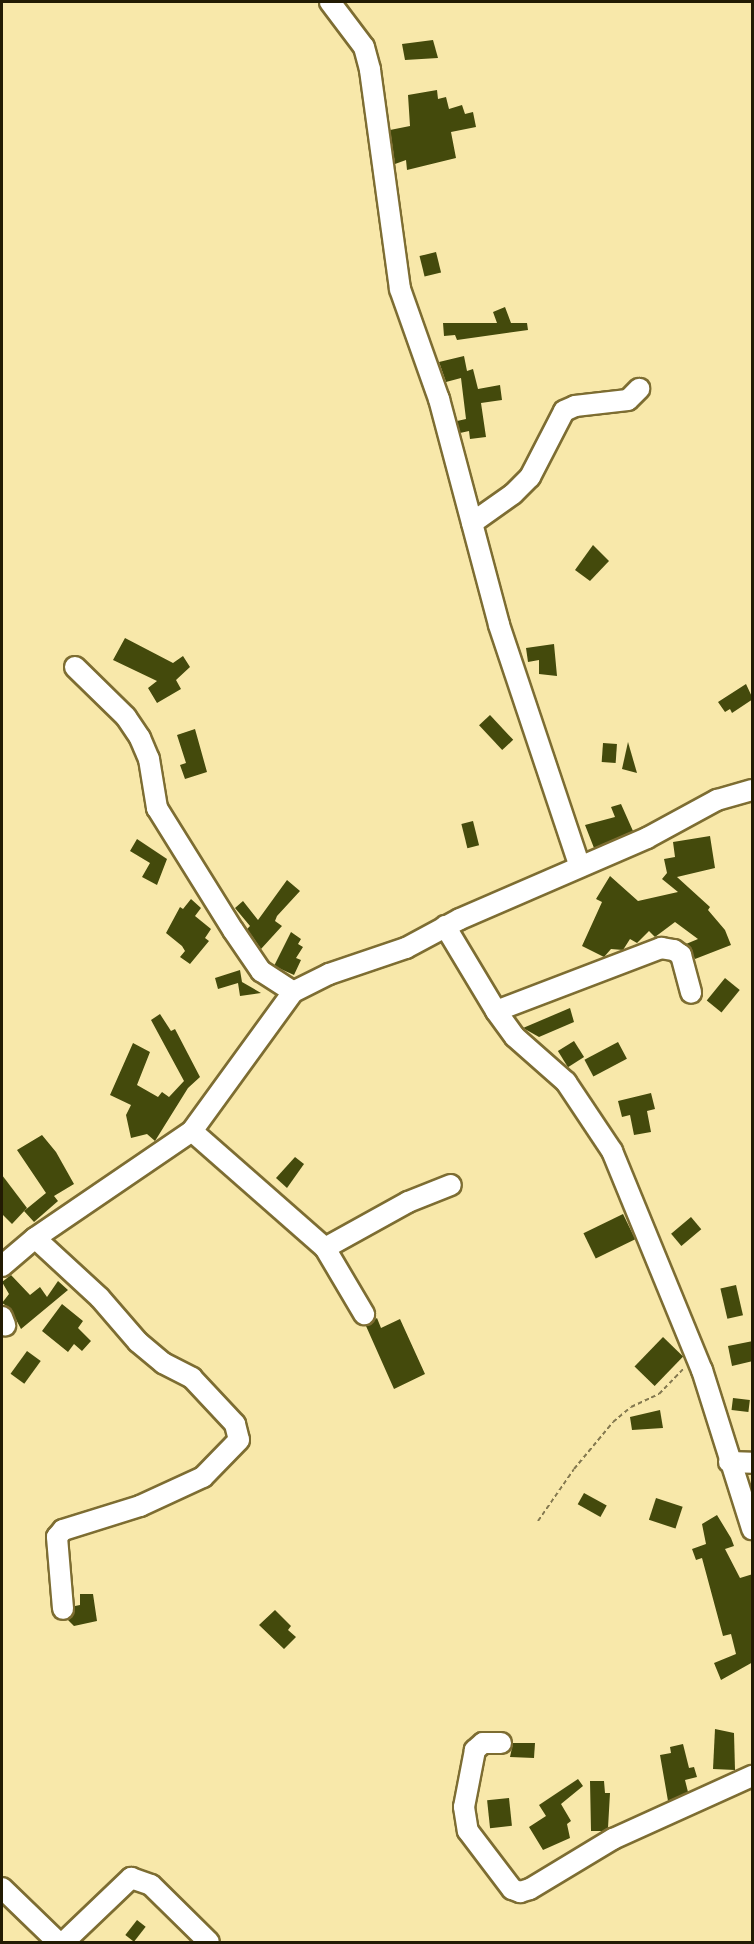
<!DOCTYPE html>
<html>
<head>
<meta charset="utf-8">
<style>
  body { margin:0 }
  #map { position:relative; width:754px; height:1944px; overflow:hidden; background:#f8e8aa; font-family:Figtree,sans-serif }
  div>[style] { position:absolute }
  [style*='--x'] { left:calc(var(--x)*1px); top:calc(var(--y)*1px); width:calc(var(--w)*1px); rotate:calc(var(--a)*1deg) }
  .building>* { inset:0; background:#444a0c; transform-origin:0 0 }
  .path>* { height:2px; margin-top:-1px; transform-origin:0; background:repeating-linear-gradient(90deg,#83784f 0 4.5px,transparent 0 7.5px) }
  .roads { filter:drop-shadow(2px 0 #7d6d32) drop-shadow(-2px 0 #7d6d32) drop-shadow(0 2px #7d6d32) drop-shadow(0 -2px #7d6d32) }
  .minor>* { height:20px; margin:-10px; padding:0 10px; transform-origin:10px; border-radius:10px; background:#fff }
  span { translate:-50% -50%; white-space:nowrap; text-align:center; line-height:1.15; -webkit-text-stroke:6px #fff; paint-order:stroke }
  .frame { position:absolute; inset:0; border:3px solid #221b03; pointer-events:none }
</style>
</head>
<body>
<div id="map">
  <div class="building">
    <div style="clip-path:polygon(433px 40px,438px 58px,405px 60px,402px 44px)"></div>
    <div style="clip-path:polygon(437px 90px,438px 99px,446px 97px,449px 109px,462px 105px,465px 114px,473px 112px,476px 127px,451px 132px,456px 158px,407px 170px,406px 160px,395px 164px,390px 130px,410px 126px,408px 95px)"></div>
    <div style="left:436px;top:252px;width:21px;height:17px;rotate:76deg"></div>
    <div style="clip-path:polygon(505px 307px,511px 323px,527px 323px,528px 330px,457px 340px,455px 335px,444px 336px,443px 323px,497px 323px,493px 312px)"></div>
    <div style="clip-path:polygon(464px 356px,467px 371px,473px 369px,478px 389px,500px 385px,502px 400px,481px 403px,486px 437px,470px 439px,469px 431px,460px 433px,457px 421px,466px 419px,461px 378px,446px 382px,439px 362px)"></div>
    <div style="clip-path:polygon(593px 545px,609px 561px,590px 581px,575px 570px)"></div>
    <div style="clip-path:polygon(125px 638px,173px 663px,183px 656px,190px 667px,176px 680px,181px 689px,157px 703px,148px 688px,157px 681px,113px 660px)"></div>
    <div style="clip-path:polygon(554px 644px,557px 676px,539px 674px,539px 660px,528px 662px,526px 648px)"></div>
    <div style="clip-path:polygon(746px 684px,753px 699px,732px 713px,730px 709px,725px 712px,718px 702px)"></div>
    <div style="left:490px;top:715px;width:34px;height:15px;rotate:47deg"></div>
    <div style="clip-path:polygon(195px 729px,207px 772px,185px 779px,180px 765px,186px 763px,177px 735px)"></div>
    <div style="clip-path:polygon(628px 742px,637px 773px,622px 769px)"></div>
    <div style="left:603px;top:743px;width:14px;height:19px;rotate:4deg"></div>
    <div style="clip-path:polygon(621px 804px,633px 831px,594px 848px,585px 825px,615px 817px,611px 807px)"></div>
    <div style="left:473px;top:821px;width:25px;height:12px;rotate:76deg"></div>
    <div style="clip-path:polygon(710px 836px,715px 868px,677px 877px,710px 907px,708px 910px,725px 930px,731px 945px,695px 959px,686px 944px,698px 939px,675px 922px,655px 937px,649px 931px,637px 943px,630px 939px,623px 950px,611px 949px,604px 957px,582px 946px,602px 902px,596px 899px,610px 876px,638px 901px,678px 892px,662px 879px,667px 873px,664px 859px,675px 857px,673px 842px)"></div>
    <div style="clip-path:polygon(137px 839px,167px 859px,157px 885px,142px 877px,150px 863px,130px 851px)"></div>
    <div style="clip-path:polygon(287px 880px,300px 891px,277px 916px,275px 921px,282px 926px,261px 949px,247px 929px,250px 926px,235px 908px,243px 901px,258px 920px)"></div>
    <div style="clip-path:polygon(191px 899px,201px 908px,195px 916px,211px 929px,205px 938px,209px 941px,190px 964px,180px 957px,185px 951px,182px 946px,166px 933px,180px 907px,183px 909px)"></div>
    <div style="clip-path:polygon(291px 932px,301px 939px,298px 944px,303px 947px,296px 958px,301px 960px,294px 975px,274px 966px)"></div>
    <div style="clip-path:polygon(240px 970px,242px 982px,261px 993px,240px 996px,238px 983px,218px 989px,215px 978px)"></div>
    <div style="left:725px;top:978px;width:19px;height:29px;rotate:39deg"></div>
    <div style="clip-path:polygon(570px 1008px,574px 1022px,539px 1037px,523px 1028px)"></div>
    <div style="clip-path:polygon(160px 1014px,171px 1031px,175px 1029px,200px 1077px,188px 1088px,155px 1141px,147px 1134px,131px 1138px,126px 1115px,131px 1105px,110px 1095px,133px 1043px,150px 1052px,137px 1085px,158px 1097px,162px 1092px,169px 1097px,184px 1081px,151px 1020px)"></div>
    <div style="left:574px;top:1041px;width:19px;height:19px;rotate:58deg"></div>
    <div style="left:618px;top:1042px;width:19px;height:38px;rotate:62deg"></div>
    <div style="clip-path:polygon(651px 1093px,655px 1109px,647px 1111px,651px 1132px,634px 1135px,630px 1115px,622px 1117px,618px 1101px)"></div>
    <div style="clip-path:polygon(42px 1135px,56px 1152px,74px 1184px,54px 1196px,58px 1201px,34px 1222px,24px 1211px,46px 1193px,17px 1150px)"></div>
    <div style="clip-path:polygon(295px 1157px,304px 1164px,287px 1188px,276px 1178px)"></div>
    <div style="clip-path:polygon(2px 1175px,27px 1208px,12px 1224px,2px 1214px)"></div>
    <div style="left:623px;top:1214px;width:28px;height:44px;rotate:64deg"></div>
    <div style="left:691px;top:1217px;width:16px;height:26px;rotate:50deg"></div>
    <div style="clip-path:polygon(11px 1275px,30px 1295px,40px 1287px,47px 1297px,58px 1281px,68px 1290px,21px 1329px,10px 1308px,2px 1303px,9px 1294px,2px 1282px)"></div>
    <div style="left:736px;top:1285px;width:31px;height:16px;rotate:77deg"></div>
    <div style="clip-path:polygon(62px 1304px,83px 1321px,78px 1328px,91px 1341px,82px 1351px,74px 1344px,68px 1352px,42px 1331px)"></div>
    <div style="clip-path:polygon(377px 1318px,381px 1328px,400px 1319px,425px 1374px,394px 1389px,366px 1326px)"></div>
    <div style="left:663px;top:1337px;width:28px;height:41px;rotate:44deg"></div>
    <div style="clip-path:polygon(753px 1341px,753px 1361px,732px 1366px,728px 1346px)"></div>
    <div style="left:27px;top:1351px;width:17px;height:28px;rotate:36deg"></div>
    <div style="left:733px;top:1398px;width:17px;height:12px;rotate:7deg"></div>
    <div style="clip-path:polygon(660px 1410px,663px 1428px,632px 1430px,630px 1417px)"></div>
    <div style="left:584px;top:1493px;width:26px;height:13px;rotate:29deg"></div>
    <div style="left:656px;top:1498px;width:28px;height:23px;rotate:18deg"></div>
    <div style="clip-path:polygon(717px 1515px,731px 1538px,734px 1546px,725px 1549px,740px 1578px,753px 1574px,753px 1662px,721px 1680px,714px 1663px,736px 1654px,731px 1634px,723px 1636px,702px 1558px,696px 1560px,692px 1549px,706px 1544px,702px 1524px)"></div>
    <div style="clip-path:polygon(80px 1594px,93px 1594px,97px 1621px,74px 1626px,68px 1620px,75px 1606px,80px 1605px)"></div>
    <div style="clip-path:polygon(275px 1610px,291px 1626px,288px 1630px,296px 1637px,284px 1649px,259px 1625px)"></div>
    <div style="clip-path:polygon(715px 1729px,734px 1733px,735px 1770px,713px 1769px)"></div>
    <div style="clip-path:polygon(513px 1743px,535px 1743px,534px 1758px,510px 1757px)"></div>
    <div style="clip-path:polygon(683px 1744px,689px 1768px,694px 1767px,697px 1777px,685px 1780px,688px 1792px,668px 1801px,660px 1755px,671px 1753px,670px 1747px)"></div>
    <div style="clip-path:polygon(578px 1779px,583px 1786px,561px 1804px,571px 1821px,567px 1824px,570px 1838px,543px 1850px,529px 1827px,546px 1816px,539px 1805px)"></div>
    <div style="clip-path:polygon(590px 1781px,604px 1781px,605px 1793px,610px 1793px,608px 1828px,603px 1831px,591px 1831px)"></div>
    <div style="left:509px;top:1798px;width:28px;height:22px;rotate:84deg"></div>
    <div style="left:137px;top:1920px;width:11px;height:19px;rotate:38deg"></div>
  </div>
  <div class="path">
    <div style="--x:538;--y:1521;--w:63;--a:-55.3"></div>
    <div style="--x:574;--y:1469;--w:61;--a:-50.3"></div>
    <div style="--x:613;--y:1422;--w:23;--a:-40"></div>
    <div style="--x:631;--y:1407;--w:31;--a:-25"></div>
    <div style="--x:659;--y:1394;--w:35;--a:-46"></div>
  </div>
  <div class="roads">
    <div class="minor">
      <div style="--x:330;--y:2;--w:56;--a:52.9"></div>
      <div style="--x:364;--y:47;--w:24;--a:75"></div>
      <div style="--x:370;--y:70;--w:221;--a:82.2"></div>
      <div style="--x:400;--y:289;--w:117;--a:70.5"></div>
      <div style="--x:439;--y:399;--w:234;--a:75.1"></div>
      <div style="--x:499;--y:625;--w:252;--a:71.5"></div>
      <div style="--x:472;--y:523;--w:50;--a:-35.3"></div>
      <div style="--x:513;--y:494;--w:24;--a:-45"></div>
      <div style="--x:530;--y:477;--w:74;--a:-62.7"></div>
      <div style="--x:564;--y:411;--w:12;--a:-24"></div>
      <div style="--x:575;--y:406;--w:53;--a:-6.5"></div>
      <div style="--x:628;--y:400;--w:16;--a:-45"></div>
      <div style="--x:75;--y:667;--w:71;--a:44.4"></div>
      <div style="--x:126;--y:717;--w:25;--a:56"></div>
      <div style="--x:140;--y:738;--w:23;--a:67"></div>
      <div style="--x:149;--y:759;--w:50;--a:80.7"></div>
      <div style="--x:157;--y:808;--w:144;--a:58.1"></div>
      <div style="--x:233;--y:930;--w:50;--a:55.7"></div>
      <div style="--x:261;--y:971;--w:38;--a:33"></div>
      <div style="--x:445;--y:926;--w:99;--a:59"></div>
      <div style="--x:496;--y:1011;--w:32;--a:54"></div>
      <div style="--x:515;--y:1037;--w:68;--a:41.4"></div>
      <div style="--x:566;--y:1082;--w:83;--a:56.3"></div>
      <div style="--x:612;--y:1151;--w:237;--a:67.7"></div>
      <div style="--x:702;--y:1370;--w:167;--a:72.5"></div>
      <div style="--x:496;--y:1011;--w:177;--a:-20.9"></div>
      <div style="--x:661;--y:948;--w:13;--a:9"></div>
      <div style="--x:674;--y:950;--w:9;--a:36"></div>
      <div style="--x:681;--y:955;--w:39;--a:75"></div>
      <div style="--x:192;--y:1131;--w:177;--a:41.3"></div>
      <div style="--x:325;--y:1248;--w:77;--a:59.4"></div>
      <div style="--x:35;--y:1238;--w:88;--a:42.7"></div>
      <div style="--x:100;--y:1298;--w:58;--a:49.2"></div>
      <div style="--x:138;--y:1342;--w:33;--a:40"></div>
      <div style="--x:163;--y:1363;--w:33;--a:27"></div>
      <div style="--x:192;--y:1378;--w:63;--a:46.9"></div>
      <div style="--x:235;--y:1424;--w:16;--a:76"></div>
      <div style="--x:239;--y:1440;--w:52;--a:134.2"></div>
      <div style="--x:203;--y:1477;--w:69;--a:155.3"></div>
      <div style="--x:140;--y:1506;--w:81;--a:162.7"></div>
      <div style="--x:63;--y:1530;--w:9;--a:131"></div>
      <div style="--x:57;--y:1537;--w:72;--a:85.2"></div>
      <div style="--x:325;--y:1248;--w:95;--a:-29"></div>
      <div style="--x:408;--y:1202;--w:46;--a:-21.6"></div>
      <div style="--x:2;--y:1266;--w:43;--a:-40.3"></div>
      <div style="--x:35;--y:1238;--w:190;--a:-34.3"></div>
      <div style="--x:192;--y:1131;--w:172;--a:-54"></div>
      <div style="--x:293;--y:992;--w:40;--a:-26.6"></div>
      <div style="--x:329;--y:974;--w:81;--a:-18.7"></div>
      <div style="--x:406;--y:948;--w:61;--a:-28.2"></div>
      <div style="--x:460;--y:919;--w:204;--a:-23.4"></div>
      <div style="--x:647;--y:838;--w:80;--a:-28.5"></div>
      <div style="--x:717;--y:800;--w:36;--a:-16"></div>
      <div style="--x:2;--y:1317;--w:9;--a:69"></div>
      <div style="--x:729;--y:1462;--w:23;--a:2"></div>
      <div style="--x:501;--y:1743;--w:18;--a:180"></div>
      <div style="--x:483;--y:1743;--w:11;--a:139"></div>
      <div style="--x:475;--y:1750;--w:58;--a:100.9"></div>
      <div style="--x:464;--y:1807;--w:24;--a:81"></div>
      <div style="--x:468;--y:1831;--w:73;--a:52.8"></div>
      <div style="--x:512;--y:1889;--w:9;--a:21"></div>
      <div style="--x:520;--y:1892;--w:10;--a:-17"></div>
      <div style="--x:530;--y:1889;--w:97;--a:-31.1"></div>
      <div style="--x:613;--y:1839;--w:153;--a:-24.4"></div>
      <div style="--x:2;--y:1888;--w:78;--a:44"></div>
      <div style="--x:64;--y:1942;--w:93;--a:-43.7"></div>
      <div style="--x:131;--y:1878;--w:21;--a:19"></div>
      <div style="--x:151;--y:1885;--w:81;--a:44.5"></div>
    </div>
  </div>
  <div class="frame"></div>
</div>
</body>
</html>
